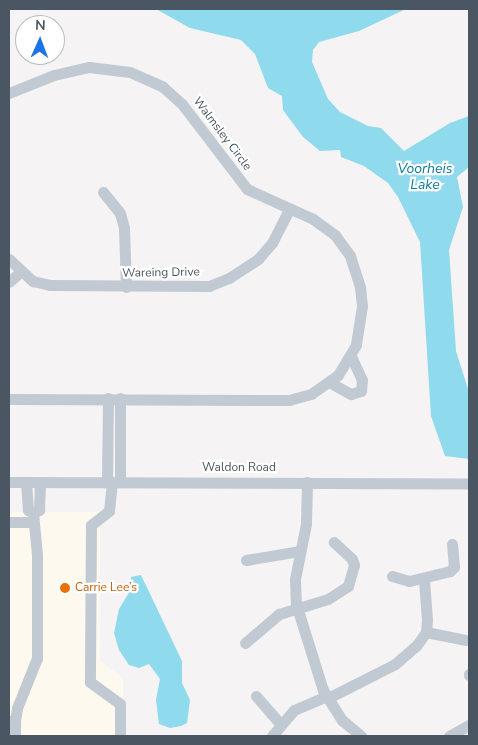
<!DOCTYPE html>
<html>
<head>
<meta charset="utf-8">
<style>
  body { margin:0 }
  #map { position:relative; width:478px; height:745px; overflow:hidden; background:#f5f3f3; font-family:"Nunito Sans",sans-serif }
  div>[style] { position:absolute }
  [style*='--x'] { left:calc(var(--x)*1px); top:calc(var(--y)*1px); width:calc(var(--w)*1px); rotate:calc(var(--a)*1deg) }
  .commercial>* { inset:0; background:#fdf9ef }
  .water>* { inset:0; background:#90daee }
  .minor>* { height:11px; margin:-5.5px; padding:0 5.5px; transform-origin:5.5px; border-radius:5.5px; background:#c1cad2 }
  .dots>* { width:14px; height:14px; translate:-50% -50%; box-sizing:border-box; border:2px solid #fff; border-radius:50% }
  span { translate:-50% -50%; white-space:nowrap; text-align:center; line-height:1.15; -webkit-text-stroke:4.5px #fff; paint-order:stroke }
  .street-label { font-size:12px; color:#4a5661 }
  .food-label { font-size:12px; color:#c56008 }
  .left { translate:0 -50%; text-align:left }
  .water-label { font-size:14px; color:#0c7c9b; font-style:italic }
  .frame { position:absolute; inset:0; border:10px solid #4a5661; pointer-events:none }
  .north { position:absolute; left:15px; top:15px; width:50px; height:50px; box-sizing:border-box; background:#fff; border:1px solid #b7bbc0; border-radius:50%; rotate:2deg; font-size:14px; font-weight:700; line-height:20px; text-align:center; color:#4a5661 }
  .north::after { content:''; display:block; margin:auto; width:18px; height:22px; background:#1a73e8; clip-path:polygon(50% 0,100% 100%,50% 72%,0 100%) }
</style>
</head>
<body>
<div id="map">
  <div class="commercial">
    <div style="clip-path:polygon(9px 512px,100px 512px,100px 661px,123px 678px,123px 736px,9px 736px)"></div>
  </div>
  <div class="water">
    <div style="clip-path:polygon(156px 9px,406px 9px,359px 31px,319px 42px,313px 50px,312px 62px,328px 99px,340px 112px,368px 126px,381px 128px,404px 151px,450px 123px,469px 116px,469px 167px,457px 177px,463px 207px,449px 250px,456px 351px,469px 392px,469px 459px,445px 456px,431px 416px,420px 242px,398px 197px,388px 183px,364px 166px,341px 157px,340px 150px,320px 151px,303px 137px,283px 110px,282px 96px,268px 88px,255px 54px,241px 40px,190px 28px)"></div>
    <div style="clip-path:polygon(141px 575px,182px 661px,182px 683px,190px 700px,187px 723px,181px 726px,170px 728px,159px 724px,156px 700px,160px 679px,149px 664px,139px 668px,129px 665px,119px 650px,114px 633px,119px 609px,130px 591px,131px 577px)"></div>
  </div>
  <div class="minor">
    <div style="--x:9;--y:93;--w:48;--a:-21.8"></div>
    <div style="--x:54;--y:75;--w:36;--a:-13"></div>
    <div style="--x:89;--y:67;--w:41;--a:7"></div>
    <div style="--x:130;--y:72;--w:36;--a:24"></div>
    <div style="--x:163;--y:87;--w:25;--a:42"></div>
    <div style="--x:182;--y:104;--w:107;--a:52.6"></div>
    <div style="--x:247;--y:189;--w:72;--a:24.4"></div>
    <div style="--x:313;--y:219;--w:27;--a:36"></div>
    <div style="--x:335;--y:235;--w:26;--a:54"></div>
    <div style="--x:350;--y:256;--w:33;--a:72"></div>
    <div style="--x:360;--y:287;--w:19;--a:84"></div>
    <div style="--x:362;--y:306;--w:39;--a:99"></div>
    <div style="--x:356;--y:345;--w:35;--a:121"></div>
    <div style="--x:338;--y:375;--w:33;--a:145"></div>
    <div style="--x:311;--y:394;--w:23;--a:165"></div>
    <div style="--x:289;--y:400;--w:280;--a:-179.8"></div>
    <div style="--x:103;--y:192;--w:27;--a:51"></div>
    <div style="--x:120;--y:213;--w:16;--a:75"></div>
    <div style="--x:124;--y:228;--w:59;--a:88.1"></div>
    <div style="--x:9;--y:259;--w:33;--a:43"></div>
    <div style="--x:33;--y:281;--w:17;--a:13"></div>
    <div style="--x:50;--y:285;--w:159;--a:0.4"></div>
    <div style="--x:209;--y:286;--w:22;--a:-22"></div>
    <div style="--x:229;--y:278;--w:35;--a:-33"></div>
    <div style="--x:258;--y:259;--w:21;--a:-49"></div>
    <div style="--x:272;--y:243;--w:37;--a:-63"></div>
    <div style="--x:9;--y:282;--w:15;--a:-42"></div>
    <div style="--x:329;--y:382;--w:25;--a:29"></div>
    <div style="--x:351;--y:394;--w:10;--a:-17"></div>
    <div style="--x:361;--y:391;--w:11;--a:-85"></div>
    <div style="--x:362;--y:380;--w:26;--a:-115"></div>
    <div style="--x:9;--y:482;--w:460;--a:0.2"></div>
    <div style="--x:26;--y:482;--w:28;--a:86"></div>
    <div style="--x:28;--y:510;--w:6;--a:31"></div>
    <div style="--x:33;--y:513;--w:7;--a:-27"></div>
    <div style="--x:39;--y:510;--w:28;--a:-88"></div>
    <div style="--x:107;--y:482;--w:84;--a:-89.3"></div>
    <div style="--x:112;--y:482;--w:29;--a:96"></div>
    <div style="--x:109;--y:511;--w:23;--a:142"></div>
    <div style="--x:91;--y:525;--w:157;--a:90.4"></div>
    <div style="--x:90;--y:682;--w:37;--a:36"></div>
    <div style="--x:120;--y:704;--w:32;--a:90"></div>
    <div style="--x:120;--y:482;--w:84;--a:-90"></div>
    <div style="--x:307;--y:482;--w:42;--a:91.4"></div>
    <div style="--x:306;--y:524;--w:56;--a:101.3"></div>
    <div style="--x:295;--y:579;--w:25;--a:88"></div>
    <div style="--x:296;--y:604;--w:90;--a:72.6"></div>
    <div style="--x:323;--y:690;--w:36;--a:58"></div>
    <div style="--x:342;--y:720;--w:25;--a:40"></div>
    <div style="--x:9;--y:522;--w:24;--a:0"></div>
    <div style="--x:246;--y:560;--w:55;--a:-9.5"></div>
    <div style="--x:392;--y:576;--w:18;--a:16"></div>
    <div style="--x:409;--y:581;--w:42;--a:-13.7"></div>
    <div style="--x:450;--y:571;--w:6;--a:-45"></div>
    <div style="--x:454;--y:567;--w:23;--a:-95"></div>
    <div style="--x:426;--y:632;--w:41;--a:11.3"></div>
    <div style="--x:245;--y:643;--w:45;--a:-40.5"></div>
    <div style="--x:279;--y:614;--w:51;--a:-17"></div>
    <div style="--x:328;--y:599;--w:24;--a:-33"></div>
    <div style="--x:348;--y:586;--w:22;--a:-74"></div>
    <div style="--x:354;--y:565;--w:6;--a:-108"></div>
    <div style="--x:352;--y:559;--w:25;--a:-137"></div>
    <div style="--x:469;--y:674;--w:1;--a:90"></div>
    <div style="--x:256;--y:696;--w:37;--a:49"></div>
    <div style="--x:328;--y:698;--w:75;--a:-26.9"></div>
    <div style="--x:395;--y:664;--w:28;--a:-41"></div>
    <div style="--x:416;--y:646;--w:17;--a:-54"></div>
    <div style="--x:426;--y:632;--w:12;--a:-85"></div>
    <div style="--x:427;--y:620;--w:40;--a:-94.3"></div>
    <div style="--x:9;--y:721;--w:6;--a:0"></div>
    <div style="--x:15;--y:721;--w:13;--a:-81"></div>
    <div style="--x:17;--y:708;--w:54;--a:-68.2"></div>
    <div style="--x:37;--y:658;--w:103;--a:-90"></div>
    <div style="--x:37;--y:555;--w:42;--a:-95.4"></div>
    <div style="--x:15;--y:736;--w:15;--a:-90"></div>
    <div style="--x:272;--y:736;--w:34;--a:-50"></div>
    <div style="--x:294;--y:710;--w:36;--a:-23"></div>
    <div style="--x:449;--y:736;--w:23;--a:-29"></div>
  </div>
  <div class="dots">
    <div style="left:65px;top:588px;background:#e8710a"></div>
  </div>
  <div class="street-label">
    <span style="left:222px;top:134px;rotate:53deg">Walmsley Circle</span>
    <span style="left:161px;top:273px;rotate:-1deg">Wareing Drive</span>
    <span style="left:239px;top:468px">Waldon Road</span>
  </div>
  <div class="food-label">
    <span class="left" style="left:75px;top:588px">Carrie Lee’s</span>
  </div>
  <div class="water-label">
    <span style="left:425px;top:177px">Voorheis<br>Lake</span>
  </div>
  <div class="frame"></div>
  <div class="north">N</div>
</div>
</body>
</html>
